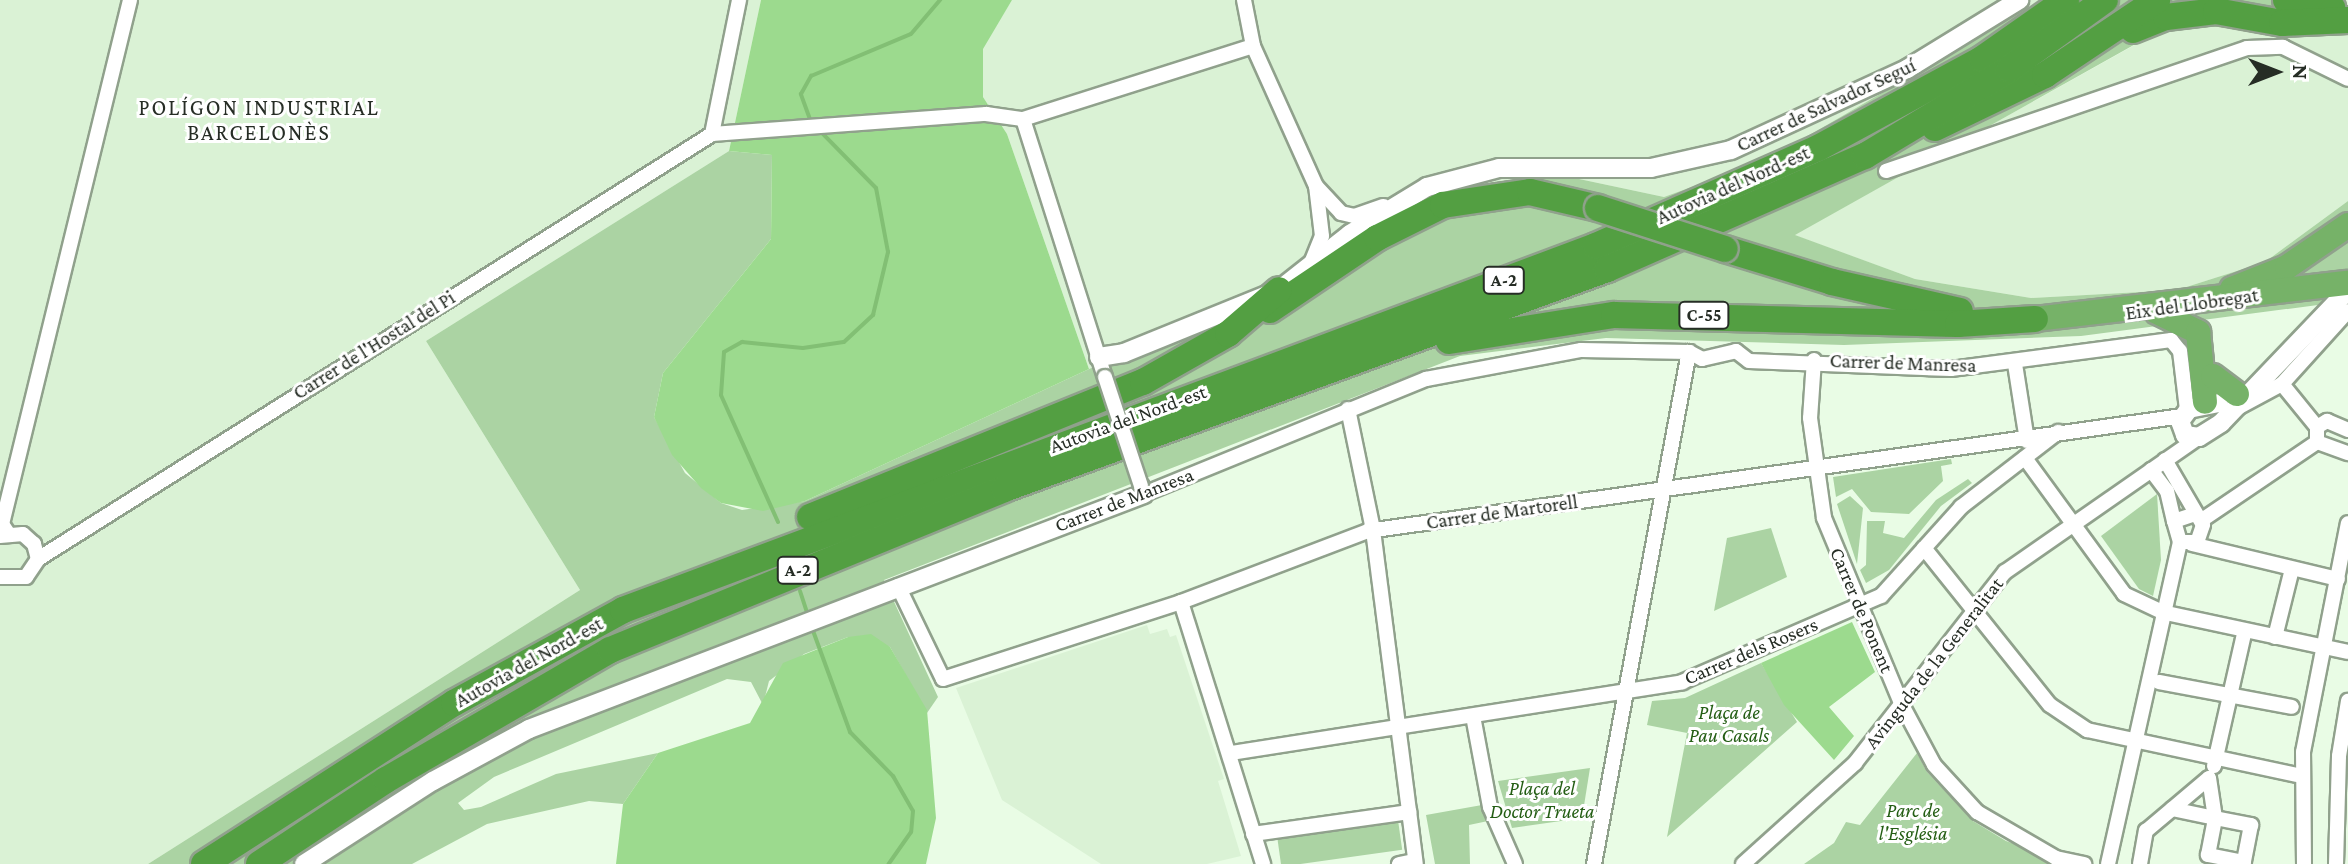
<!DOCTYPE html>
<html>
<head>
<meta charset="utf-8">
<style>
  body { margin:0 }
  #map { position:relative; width:2348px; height:864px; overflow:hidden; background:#e9fce5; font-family:"Crimson Pro",serif }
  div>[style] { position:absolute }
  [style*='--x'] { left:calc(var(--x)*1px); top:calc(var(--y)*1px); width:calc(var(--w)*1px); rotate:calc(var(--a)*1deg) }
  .built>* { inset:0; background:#daf2d5 }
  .green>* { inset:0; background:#abd3a3; transform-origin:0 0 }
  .forest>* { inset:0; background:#9cda8e }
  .stream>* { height:4px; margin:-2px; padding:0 2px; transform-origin:2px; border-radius:2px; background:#82bf74 }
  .roads { filter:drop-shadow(2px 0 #90a18c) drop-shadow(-2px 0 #90a18c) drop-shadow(0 2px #90a18c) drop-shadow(0 -2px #90a18c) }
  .minor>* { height:14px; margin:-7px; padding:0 7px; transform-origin:7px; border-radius:7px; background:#fff }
  .tertiary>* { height:18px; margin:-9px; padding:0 9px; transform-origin:9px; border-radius:9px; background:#fff }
  .trunk>* { height:24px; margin:-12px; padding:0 12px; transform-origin:12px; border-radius:12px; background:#76b268 }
  .motorway>* { height:26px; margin:-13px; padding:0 13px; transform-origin:13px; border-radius:13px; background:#539f42 }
  .bridges { filter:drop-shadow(2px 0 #90a18c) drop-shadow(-2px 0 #90a18c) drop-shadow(0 2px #90a18c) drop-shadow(0 -2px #90a18c) }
  .minor-bridge>* { height:14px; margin:-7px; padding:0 7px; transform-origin:7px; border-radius:7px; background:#fff }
  .motorway-bridge>* { height:26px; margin:-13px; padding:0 13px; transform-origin:13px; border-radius:13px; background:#539f42 }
  span { translate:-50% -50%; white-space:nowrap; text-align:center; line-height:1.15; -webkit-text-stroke:6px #fff; paint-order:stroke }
  .shield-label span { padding:2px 6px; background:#fff; border:2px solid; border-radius:6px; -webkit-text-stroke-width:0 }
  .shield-label { font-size:18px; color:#262d25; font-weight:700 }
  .street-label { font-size:20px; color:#262d25 }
  .park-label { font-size:20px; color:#245e14; font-style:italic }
  .neighbourhood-label { font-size:22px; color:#262d25; letter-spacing:2px }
  .north { position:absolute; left:2236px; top:32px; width:80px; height:80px; -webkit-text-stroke:6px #fff; paint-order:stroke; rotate:90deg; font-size:22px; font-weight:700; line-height:32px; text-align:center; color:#262d25 }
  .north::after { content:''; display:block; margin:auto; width:28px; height:36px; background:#262d25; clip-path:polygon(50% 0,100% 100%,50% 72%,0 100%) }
</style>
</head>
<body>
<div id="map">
  <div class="built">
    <div style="clip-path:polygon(0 0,761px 0,729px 151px,426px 341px,580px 590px,148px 864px,0 864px)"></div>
    <div style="clip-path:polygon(1012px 0,2042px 0,1768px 159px,1664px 197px,1565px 176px,1089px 369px,1007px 134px,983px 97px,982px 49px)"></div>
    <div style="clip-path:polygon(2174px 23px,2348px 33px,2348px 201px,2265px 262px,2177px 290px,2031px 298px,1915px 279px,1794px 235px)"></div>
    <div style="clip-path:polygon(1147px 625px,1150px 634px,1167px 629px,1170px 637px,1176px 635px,1224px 779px,1218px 781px,1241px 856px,1207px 864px,1101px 864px,1002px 800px,956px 688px)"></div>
  </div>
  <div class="green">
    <div style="clip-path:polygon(2042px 0,2278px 0,2285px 33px,2173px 23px,1795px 235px,1915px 279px,2031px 298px,2177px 290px,2265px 262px,2348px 201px,2348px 301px,2081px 336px,1844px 345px,1606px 338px,1460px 356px,884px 580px,938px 697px,927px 713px,890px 647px,848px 637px,804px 654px,769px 681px,763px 705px,751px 682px,727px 679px,494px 777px,458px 803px,464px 810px,481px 807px,556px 774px,658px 753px,623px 804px,589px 801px,487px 824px,412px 864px,148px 864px,580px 590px,426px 341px,729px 151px,772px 155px,771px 239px,663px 373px,654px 417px,685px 473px,721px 503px,742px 510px,805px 501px,1089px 369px,1259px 303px,1419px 202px,1493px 182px,1565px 176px,1664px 197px,1768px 159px)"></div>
    <div style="clip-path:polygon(1951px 459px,1952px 464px,1941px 466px,1943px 481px,1909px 514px,1871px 512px,1852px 489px,1836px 497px,1833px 477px)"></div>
    <div style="clip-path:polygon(1968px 479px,1972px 483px,1941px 506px,1889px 570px,1866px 583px,1860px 570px,1866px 565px,1867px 521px,1885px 521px,1883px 533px,1904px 538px,1936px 500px)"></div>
    <div style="clip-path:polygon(2157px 494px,2161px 560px,2153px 596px,2139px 589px,2101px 536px)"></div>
    <div style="clip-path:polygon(1850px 496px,1863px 508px,1857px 564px,1837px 504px)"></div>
    <div style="clip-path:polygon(1771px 528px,1787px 577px,1714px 611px,1727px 538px)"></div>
    <div style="clip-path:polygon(1761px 663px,1797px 722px,1667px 837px,1687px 733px,1647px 725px,1652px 701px,1685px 698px)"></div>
    <div style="clip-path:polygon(1917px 753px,1927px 772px,1973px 821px,2006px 841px,2072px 864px,1804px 864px,1834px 843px,1846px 822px,1860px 825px)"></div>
    <div style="clip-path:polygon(1590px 768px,1582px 818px,1512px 828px,1498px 781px)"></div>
    <div style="clip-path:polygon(1482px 805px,1488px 821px,1469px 825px,1470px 864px,1435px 864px,1426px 815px)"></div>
    <div style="left:1398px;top:820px;width:30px;height:122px;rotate:82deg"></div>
  </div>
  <div class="forest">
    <div style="clip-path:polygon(761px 0,1012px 0,983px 49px,983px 97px,1007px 134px,1089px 369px,805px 501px,763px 511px,721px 503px,701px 488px,672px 455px,654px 417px,663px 373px,771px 239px,772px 155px,729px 151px)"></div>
    <div style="clip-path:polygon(1852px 622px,1875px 672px,1829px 707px,1854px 736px,1834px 760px,1784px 705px,1761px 663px)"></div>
    <div style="clip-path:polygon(871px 634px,890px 647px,927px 710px,936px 818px,926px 864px,616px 864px,623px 804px,658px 753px,750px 723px,783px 663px,848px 637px)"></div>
  </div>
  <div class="stream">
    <div style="--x:811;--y:122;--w:30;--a:-110"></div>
    <div style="--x:801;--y:94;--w:21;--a:-61"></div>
    <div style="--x:811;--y:76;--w:108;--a:-22.8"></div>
    <div style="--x:911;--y:34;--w:45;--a:-49.5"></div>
    <div style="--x:778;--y:522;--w:139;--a:-114.2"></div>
    <div style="--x:721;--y:395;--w:43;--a:-86"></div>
    <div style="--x:724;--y:352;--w:21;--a:-29"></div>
    <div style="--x:742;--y:342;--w:61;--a:5.6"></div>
    <div style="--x:803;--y:348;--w:41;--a:-8.3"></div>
    <div style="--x:844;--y:342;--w:40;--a:-43"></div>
    <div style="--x:873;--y:315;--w:65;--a:-76.6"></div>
    <div style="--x:888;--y:252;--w:65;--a:-100.6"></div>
    <div style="--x:876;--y:188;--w:80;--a:-134.5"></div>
    <div style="--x:800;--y:591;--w:26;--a:72"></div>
    <div style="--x:812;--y:628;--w:111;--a:69.9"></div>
    <div style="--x:850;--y:732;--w:62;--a:45.7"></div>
    <div style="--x:893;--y:776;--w:40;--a:60.3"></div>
    <div style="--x:913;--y:811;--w:21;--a:95"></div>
    <div style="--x:911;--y:832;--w:39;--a:125"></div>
  </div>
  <div class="roads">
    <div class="minor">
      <div style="--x:1244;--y:0;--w:47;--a:78.9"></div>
      <div style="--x:1253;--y:46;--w:154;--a:65.8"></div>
      <div style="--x:1316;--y:186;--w:37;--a:47"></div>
      <div style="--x:1341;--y:213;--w:13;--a:13"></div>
      <div style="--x:1354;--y:216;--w:31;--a:-19"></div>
      <div style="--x:1023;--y:119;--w:271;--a:72.4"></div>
      <div style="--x:712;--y:134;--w:137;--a:-78.6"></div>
      <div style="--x:1886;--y:171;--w:381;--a:-18.8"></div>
      <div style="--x:2247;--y:48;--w:36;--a:-2"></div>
      <div style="--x:2283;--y:47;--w:72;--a:26.2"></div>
      <div style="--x:1311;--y:263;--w:29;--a:-68"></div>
      <div style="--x:1322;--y:236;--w:50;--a:-96.8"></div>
      <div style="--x:1814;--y:360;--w:58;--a:93.9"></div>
      <div style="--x:1810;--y:418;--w:101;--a:82"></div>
      <div style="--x:1824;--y:518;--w:203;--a:67.4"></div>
      <div style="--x:1902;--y:705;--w:68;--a:61.9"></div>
      <div style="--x:1934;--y:765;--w:64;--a:47.5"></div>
      <div style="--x:1977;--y:812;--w:91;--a:30.2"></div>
      <div style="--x:2056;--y:858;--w:29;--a:12"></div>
      <div style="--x:2015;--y:364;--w:78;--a:81.1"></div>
      <div style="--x:2282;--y:384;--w:55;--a:50.9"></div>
      <div style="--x:2317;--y:427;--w:15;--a:90"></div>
      <div style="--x:2317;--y:442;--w:33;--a:20"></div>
      <div style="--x:2239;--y:407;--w:49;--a:-28.1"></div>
      <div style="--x:2282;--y:384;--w:98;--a:-47.9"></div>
      <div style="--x:1348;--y:409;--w:124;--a:78.3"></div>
      <div style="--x:1373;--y:530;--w:337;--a:82.7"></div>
      <div style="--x:2317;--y:427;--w:12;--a:-31"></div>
      <div style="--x:2327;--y:421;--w:23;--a:23"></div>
      <div style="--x:2025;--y:458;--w:168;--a:53.9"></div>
      <div style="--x:2124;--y:594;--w:42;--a:25.3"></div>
      <div style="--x:2162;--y:612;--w:190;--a:12.1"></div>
      <div style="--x:2165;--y:460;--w:75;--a:59.7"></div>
      <div style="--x:2203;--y:525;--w:18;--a:109"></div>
      <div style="--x:2197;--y:542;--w:17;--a:180"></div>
      <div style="--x:2180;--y:542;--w:22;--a:-106"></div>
      <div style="--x:2174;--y:521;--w:22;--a:-18"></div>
      <div style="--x:2151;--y:470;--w:26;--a:53"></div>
      <div style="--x:2167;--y:491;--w:31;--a:77"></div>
      <div style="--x:1142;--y:486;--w:8;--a:76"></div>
      <div style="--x:1144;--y:494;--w:305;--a:-22.2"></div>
      <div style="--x:1426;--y:379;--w:158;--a:-10.6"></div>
      <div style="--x:1581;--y:350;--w:108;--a:1.1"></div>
      <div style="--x:1689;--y:352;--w:15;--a:28"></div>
      <div style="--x:1702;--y:359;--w:35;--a:-13"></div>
      <div style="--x:1736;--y:351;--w:16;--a:38"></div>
      <div style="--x:1749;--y:361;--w:202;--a:2.3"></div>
      <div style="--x:1951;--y:369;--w:222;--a:-7.5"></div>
      <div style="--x:2171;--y:340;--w:14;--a:51"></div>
      <div style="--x:2180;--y:351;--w:59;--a:83.2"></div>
      <div style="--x:2202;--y:520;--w:139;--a:-34.1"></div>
      <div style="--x:8;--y:533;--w:11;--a:-124"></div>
      <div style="--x:2;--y:524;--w:539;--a:-76.27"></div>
      <div style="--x:2192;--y:544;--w:150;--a:13.5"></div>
      <div style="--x:1924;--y:548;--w:201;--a:51.3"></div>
      <div style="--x:2050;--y:705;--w:45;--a:34"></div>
      <div style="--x:2087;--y:730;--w:219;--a:12.1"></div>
      <div style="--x:38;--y:559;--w:797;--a:-32.23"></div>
      <div style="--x:712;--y:134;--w:275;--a:-4.2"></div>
      <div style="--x:986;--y:114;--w:37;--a:8"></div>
      <div style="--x:1023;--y:119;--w:241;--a:-17.6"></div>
      <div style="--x:0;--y:577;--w:26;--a:0"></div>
      <div style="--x:26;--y:577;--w:22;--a:-56"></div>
      <div style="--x:38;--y:559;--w:16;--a:-105"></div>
      <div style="--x:34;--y:544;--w:15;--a:-138"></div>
      <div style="--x:23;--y:534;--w:23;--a:175"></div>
      <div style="--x:898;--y:586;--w:103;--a:64.2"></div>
      <div style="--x:943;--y:679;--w:250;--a:-17.9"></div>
      <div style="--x:1181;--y:602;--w:200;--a:-20.8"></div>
      <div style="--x:1368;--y:531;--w:822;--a:-8.04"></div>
      <div style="--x:1181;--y:602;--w:275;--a:72.6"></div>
      <div style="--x:2275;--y:637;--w:70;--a:-76"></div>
      <div style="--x:2159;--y:682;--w:135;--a:10.6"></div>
      <div style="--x:1473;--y:716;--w:93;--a:79.4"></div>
      <div style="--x:1490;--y:807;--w:62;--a:66.3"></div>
      <div style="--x:1231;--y:753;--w:457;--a:-8.9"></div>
      <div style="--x:1682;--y:682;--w:217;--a:-23.4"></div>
      <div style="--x:1881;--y:596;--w:120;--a:-48"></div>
      <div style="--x:1961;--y:507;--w:123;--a:-37.7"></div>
      <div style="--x:2214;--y:766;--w:139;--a:-77.2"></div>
      <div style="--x:2215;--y:818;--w:37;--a:11"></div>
      <div style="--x:2251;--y:825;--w:38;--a:101"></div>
      <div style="--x:2244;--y:862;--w:37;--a:-169"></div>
      <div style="--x:2208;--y:855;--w:38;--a:-79"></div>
      <div style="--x:1253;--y:834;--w:158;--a:-8"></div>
      <div style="--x:1399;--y:864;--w:16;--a:-11"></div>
      <div style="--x:1594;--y:864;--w:521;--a:-79.49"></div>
      <div style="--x:1743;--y:864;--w:151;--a:-42"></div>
      <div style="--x:1855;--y:763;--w:243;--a:-51.9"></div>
      <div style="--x:2005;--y:572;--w:236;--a:-34.8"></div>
      <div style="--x:2108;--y:864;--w:330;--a:-77.4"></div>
      <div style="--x:2140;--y:864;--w:34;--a:-80"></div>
      <div style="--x:2146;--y:831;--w:82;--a:-40.1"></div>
      <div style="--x:2209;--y:778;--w:40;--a:81.5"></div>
      <div style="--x:2215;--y:818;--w:44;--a:-168.2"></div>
      <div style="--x:2304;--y:864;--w:112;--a:-90.5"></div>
      <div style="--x:2303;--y:752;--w:233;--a:-78.9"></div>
      <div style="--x:2336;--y:864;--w:108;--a:-88.4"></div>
      <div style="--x:2339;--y:756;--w:56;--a:-80.7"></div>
    </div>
    <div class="tertiary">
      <div style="--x:1099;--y:357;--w:25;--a:-9"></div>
      <div style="--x:1124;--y:353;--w:167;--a:-22.1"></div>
      <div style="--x:1279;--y:290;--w:90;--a:-38.3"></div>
      <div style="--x:1350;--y:234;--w:90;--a:-31.4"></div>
      <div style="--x:1427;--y:187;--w:74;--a:-14.8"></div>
      <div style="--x:1499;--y:168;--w:152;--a:0"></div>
      <div style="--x:1651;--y:168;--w:82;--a:-12.7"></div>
      <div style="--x:1731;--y:150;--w:194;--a:-24.7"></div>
      <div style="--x:1907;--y:69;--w:132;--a:-31.6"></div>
      <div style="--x:2219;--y:403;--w:31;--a:169"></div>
      <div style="--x:2189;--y:409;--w:15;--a:127"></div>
      <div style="--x:2180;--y:421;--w:15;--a:70"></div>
      <div style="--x:2185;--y:435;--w:14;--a:8"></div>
      <div style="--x:2199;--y:437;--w:26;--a:-32"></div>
      <div style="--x:2221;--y:423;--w:184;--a:-46.3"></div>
      <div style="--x:304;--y:864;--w:153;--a:-32.8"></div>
      <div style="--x:433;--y:781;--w:109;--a:-28.4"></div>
      <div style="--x:529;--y:729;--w:658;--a:-20.91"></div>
    </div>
    <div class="trunk">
      <div style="--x:2232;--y:289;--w:59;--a:-21.8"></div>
      <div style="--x:2287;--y:267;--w:74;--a:-34.5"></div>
      <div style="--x:2157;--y:312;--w:46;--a:26"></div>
      <div style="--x:2198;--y:332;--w:70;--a:84.3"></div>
      <div style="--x:2035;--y:319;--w:315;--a:-6.6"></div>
      <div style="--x:2213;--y:376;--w:30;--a:37"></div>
    </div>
    <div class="motorway">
      <div style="--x:2286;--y:0;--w:47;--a:9.9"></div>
      <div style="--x:2133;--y:30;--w:35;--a:-22"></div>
      <div style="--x:2166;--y:17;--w:50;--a:-6.8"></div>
      <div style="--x:2216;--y:11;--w:67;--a:10.3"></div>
      <div style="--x:2282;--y:23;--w:66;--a:-2.6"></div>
      <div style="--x:1935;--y:128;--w:122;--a:-25.7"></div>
      <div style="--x:2045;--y:75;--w:135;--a:-33.8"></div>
      <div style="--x:1725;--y:249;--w:112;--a:17.1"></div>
      <div style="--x:1832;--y:282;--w:131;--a:12.8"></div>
      <div style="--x:1270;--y:310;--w:129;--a:-33.9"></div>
      <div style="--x:1377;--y:238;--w:74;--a:-26.6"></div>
      <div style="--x:1443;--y:205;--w:88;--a:-8.5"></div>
      <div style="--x:1530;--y:192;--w:70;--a:13.2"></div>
      <div style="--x:1449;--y:341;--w:167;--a:-9"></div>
      <div style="--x:1614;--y:315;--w:344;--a:1.5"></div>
      <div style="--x:1958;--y:324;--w:77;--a:-3.7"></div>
      <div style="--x:810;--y:517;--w:359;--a:-22.1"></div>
      <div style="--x:1143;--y:382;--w:98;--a:-29.5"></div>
      <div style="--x:1228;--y:334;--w:67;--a:-40.8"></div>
      <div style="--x:204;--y:864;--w:297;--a:-32.8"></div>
      <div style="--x:454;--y:703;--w:193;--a:-28.8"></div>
      <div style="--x:623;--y:610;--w:1039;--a:-20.51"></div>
      <div style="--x:1596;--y:246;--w:243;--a:-23.8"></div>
      <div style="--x:1818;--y:148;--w:187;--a:-28.5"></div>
      <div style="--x:1982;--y:59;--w:103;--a:-35.1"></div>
      <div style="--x:259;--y:864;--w:152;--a:-33.5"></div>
      <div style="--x:386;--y:780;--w:259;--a:-30.1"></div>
      <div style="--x:610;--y:650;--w:426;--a:-22.2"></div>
      <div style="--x:1004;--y:489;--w:642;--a:-20.04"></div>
      <div style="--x:1607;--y:269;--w:282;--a:-23.7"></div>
      <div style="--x:1865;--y:156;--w:168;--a:-31.1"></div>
      <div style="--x:2009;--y:69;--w:118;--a:-35.7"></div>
    </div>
  </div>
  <div class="bridges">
    <div class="minor-bridge">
      <div style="--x:1105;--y:377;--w:115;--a:71.7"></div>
    </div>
    <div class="motorway-bridge">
      <div style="--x:1598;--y:208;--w:133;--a:17.9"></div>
    </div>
  </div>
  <div class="shield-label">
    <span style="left:1504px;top:280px">A-2</span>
    <span style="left:1704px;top:315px">C-55</span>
    <span style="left:798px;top:570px">A-2</span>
  </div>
  <div class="street-label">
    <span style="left:1826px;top:105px;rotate:-25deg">Carrer de Salvador Seguí</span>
    <span style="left:1733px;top:185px;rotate:-24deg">Autovia del Nord-est</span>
    <span style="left:2192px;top:304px;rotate:-8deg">Eix del Llobregat</span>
    <span style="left:374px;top:345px;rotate:-32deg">Carrer de l'Hostal del Pi</span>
    <span style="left:1903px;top:363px;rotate:2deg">Carrer de Manresa</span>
    <span style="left:1128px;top:419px;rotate:-20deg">Autovia del Nord-est</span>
    <span style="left:1124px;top:500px;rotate:-21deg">Carrer de Manresa</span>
    <span style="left:1502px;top:512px;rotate:-8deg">Carrer de Martorell</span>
    <span style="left:1862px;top:610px;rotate:67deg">Carrer de Ponent</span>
    <span style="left:1751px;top:651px;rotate:-23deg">Carrer dels Rosers</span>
    <span style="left:529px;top:662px;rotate:-29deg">Autovia del Nord-est</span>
    <span style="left:1934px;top:663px;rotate:-52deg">Avinguda de la Generalitat</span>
  </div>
  <div class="park-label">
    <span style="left:1729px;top:724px">Plaça de<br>Pau Casals</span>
    <span style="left:1542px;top:800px">Plaça del<br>Doctor Trueta</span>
    <span style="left:1913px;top:822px">Parc de<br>l'Església</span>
  </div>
  <div class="neighbourhood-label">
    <span style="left:259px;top:120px">POLÍGON INDUSTRIAL<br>BARCELONÈS</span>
  </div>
  <div class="north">N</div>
</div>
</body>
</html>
